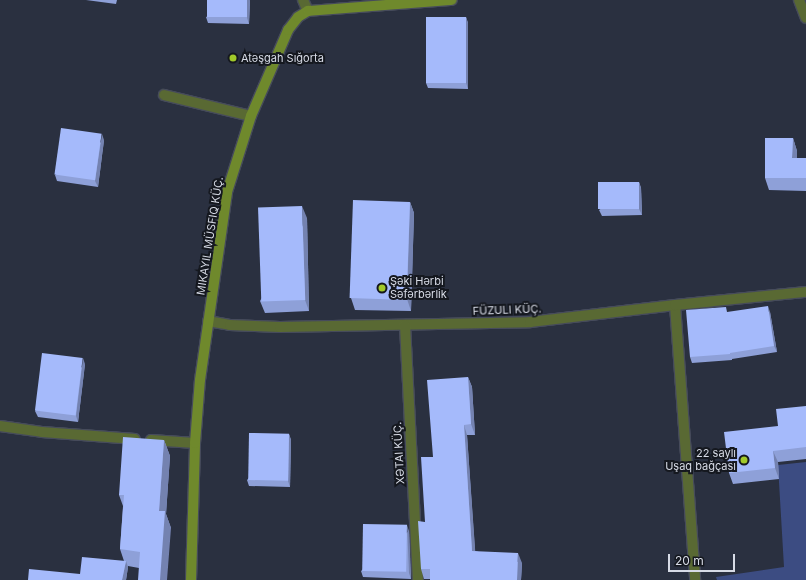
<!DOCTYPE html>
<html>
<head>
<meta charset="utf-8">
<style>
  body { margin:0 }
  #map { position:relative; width:806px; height:580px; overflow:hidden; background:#2a3040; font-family:Inter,sans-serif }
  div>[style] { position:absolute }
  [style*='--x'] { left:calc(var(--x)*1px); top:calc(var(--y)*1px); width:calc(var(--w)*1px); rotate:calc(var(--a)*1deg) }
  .green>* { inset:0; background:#3c4c82 }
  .roads { filter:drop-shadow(1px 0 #464b5b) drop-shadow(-1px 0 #464b5b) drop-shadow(0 1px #464b5b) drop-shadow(0 -1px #464b5b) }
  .minor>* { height:10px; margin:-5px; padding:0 5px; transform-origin:5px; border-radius:5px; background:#596933 }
  .secondary>* { height:10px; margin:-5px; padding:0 5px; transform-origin:5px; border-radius:5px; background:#6f892c }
  .wall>* { inset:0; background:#8ea0d8 }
  .shaded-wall>* { inset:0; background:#7482b0 }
  .building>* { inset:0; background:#a5bafb; transform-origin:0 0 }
  .dots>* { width:11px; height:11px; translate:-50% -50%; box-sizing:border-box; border:2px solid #15181f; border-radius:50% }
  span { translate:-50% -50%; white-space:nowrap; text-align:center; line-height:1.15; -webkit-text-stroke:4px #15181f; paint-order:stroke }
  .poi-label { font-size:11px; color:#d7dbe6 }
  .left { translate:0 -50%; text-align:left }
  .right { translate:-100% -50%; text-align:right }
  .street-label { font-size:11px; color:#d7dbe6 }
  .scale { position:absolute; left:668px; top:554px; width:67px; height:18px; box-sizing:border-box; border:2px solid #d7dbe6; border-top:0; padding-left:5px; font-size:12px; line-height:14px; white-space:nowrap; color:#d7dbe6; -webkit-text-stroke:3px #15181f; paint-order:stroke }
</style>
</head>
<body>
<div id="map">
  <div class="green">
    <div style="clip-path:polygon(806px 462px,806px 580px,717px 580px,716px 577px,784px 567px,778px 465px)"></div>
  </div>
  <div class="roads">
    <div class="minor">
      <div style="--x:303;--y:0;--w:12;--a:66"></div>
      <div style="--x:799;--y:0;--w:19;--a:69"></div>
      <div style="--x:164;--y:95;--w:89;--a:13.6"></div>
      <div style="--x:675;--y:305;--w:276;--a:85.8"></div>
      <div style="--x:208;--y:321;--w:22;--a:10"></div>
      <div style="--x:230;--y:325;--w:50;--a:2.3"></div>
      <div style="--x:280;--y:327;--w:250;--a:-1.1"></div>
      <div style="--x:530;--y:322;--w:146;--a:-6.7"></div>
      <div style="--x:675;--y:305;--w:132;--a:-5.7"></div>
      <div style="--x:405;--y:325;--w:255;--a:87.1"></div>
      <div style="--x:0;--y:426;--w:42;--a:8.1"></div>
      <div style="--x:42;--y:432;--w:93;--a:4.3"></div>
      <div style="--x:151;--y:440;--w:44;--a:3.9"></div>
    </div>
    <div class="secondary">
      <div style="--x:191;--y:580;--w:137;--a:-88.3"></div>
      <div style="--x:195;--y:443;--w:63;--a:-85.5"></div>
      <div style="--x:200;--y:380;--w:190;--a:-81.8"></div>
      <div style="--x:227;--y:192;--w:80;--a:-72.5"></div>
      <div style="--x:251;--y:116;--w:94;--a:-66.7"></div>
      <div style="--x:288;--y:30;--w:16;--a:-52"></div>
      <div style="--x:298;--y:17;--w:12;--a:-31"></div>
      <div style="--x:308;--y:11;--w:144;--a:-4.4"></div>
    </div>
  </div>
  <div class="wall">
    <div style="clip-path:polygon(86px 0,117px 0,116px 4px)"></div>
    <div style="clip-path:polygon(250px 0,249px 24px,208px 23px,206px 17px)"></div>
    <div style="clip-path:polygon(466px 17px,468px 23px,468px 89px,428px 88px,426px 83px)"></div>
    <div style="clip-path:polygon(793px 138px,797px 151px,797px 158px,806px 158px,806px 191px,769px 190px,765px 178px)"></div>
    <div style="clip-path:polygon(104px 140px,98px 187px,57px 181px,55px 175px)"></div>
    <div style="clip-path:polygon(639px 182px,641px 188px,642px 215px,602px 216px,599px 210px)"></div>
    <div style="clip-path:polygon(410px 202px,414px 213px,411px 311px,355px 310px,351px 298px)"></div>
    <div style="clip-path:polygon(307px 218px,309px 311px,265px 313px,260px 301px)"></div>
    <div style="clip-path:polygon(728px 312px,770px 312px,777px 352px,732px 359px,732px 360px,692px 363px,690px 357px)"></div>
    <div style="clip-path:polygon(85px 364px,78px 422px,38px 417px,35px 411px)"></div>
    <div style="clip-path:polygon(468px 377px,472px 387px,475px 435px,467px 435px,475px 551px,522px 563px,521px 580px,430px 580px,430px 579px,424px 579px,421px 569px,425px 522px,433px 457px)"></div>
    <div style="clip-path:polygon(806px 406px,806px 459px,778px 462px,779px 479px,733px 484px,729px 473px,778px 426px)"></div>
    <div style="clip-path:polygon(289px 434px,291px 440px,290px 487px,249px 486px,247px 480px)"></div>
    <div style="clip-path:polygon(164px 440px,170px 456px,166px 514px,171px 528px,139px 568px,128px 566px,128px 567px,126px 580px,28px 580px,80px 574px,124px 561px,120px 549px,123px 506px,119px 495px)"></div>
    <div style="clip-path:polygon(409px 531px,411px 579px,363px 577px,361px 571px)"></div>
  </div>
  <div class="shaded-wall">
    <div style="clip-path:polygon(247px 0,250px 0,249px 24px,247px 18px)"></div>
    <div style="clip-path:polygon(466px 17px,468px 23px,468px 89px,466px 83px)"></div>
    <div style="clip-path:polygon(102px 134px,104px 140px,98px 187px,95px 181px)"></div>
    <div style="clip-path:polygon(793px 138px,797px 151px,797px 170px,792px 158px)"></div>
    <div style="clip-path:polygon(639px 182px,641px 188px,642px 215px,639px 209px)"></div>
    <div style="clip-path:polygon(410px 202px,414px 213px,411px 311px,407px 299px)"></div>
    <div style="clip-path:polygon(302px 206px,307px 218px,309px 311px,305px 300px)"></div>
    <div style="clip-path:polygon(768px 306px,770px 312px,777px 352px,774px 346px)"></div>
    <div style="clip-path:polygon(83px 358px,85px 364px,78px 422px,76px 416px)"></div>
    <div style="clip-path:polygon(468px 377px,472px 387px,475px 435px,471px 424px)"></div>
    <div style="clip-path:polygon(464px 425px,467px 435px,476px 562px,472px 551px)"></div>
    <div style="clip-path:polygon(289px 434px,291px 440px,290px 487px,288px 481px)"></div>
    <div style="clip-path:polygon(164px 440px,170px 456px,166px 514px,171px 528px,167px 580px,160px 580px,159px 511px)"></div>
    <div style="clip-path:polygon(773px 451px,778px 462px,779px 479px,775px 468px)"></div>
    <div style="clip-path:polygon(407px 525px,409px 531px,411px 579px,409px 573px)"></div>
    <div style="clip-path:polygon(518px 553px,522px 563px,521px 580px,517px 580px)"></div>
    <div style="clip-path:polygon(126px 561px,128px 567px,126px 580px,122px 580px)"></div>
  </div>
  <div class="building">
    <div style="left:207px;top:0;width:40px;height:17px"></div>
    <div style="left:426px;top:17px;width:40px;height:66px"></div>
    <div style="left:61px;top:128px;width:41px;height:47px;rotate:8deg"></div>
    <div style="clip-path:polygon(765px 138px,793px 138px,792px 158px,806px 158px,806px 178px,765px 178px)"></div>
    <div style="left:639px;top:182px;width:27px;height:41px;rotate:90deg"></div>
    <div style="left:353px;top:200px;width:57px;height:98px;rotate:2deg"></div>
    <div style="left:302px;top:206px;width:94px;height:44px;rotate:88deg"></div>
    <div style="clip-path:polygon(768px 306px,774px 346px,730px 353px,730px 354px,690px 357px,686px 310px,726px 307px,727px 312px)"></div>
    <div style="left:42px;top:353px;width:41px;height:58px;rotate:7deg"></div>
    <div style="clip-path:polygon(468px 377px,471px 424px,464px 425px,472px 551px,518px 553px,517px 580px,430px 580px,430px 569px,421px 569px,418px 521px,425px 522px,421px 457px,433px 457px,427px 380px)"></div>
    <div style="clip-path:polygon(806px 406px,806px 447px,773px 451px,775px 468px,729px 473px,724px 432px,778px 426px,776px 409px)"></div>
    <div style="left:249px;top:433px;width:40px;height:47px;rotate:1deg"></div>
    <div style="clip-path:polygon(123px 437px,164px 440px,159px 511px,165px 511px,160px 580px,138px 580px,140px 552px,120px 549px,124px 495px,119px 495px)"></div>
    <div style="left:363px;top:524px;width:44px;height:47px;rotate:1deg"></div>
    <div style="clip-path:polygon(82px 557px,126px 561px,122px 580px,28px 580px,29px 569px,80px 574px)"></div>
  </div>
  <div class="dots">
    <div style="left:233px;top:58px;background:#a1c92a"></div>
    <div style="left:382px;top:288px;background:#a1c92a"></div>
    <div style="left:744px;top:460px;background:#a1c92a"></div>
  </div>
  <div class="poi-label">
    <span class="left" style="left:241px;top:58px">Atəşgah Sığorta</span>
    <span class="left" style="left:390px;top:288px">Şəki Hərbi<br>Səfərbərlik</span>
    <span class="right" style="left:736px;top:460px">22 saylı<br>Uşaq bağçası</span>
  </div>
  <div class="street-label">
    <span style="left:210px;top:236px;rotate:-81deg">MIKAYIL MÜSFIQ KÜÇ.</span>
    <span style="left:507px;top:310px;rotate:-2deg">FÜZULI KÜÇ.</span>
    <span style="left:399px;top:453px;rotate:-93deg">XƏTAI KÜÇ.</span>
  </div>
  <div class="scale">20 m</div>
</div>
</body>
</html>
